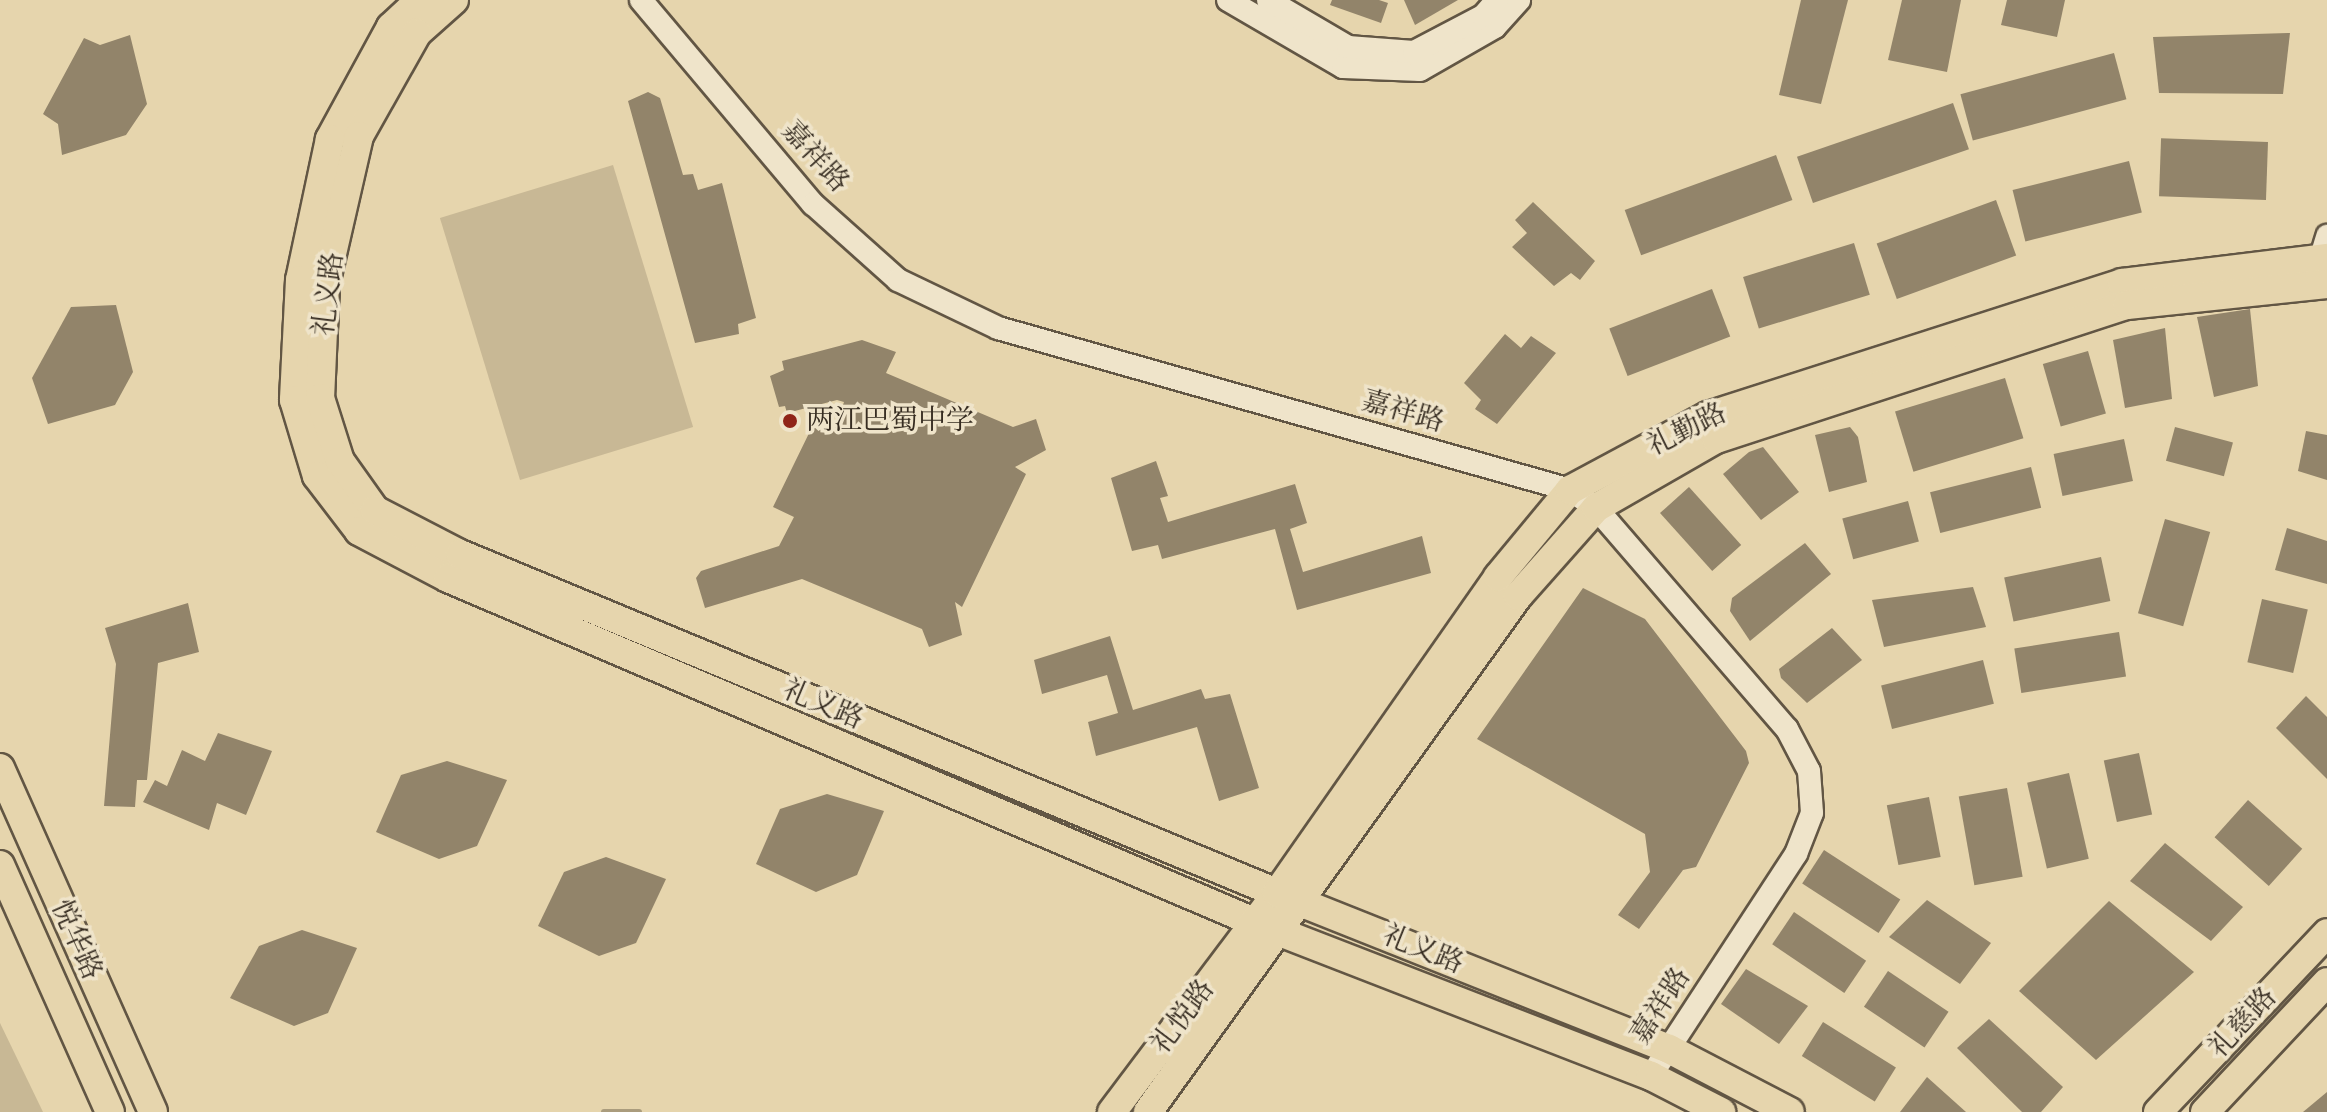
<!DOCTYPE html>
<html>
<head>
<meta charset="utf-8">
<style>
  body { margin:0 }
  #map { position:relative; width:2327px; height:1112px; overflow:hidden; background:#e6d5ad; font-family:"IM FELL DW Pica","Noto Serif SC",serif }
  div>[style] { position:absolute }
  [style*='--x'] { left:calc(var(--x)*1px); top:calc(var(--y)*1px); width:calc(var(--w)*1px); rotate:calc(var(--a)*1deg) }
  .green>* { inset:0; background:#c8b895; transform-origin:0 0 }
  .stream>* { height:6px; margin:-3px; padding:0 3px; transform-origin:3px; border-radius:3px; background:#aa9c7d }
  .building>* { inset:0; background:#92846a; transform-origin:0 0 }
  .roads { filter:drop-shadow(2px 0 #625644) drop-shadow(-2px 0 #625644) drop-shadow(0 2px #625644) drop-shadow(0 -2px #625644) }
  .minor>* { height:22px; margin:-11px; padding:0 11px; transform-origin:11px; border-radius:11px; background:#efe4ca }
  .major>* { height:28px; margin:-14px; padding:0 14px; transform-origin:14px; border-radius:14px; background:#e6d5ad }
  .dots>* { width:22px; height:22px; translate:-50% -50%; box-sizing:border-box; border:4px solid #efe4ca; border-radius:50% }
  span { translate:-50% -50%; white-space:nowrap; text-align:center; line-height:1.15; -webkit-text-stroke:7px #efe4ca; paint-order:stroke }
  .street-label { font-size:28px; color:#362c21 }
  .poi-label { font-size:28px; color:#362c21 }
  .left { translate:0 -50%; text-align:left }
</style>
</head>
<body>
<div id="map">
  <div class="green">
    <div style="left:613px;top:165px;width:274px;height:181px;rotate:73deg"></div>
    <div style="clip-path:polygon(0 1023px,43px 1112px,0 1112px)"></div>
  </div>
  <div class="stream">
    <div style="--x:604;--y:1112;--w:35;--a:0"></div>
  </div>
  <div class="building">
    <div style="clip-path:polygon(1332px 0,1379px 0,1388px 3px,1381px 23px,1330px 5px)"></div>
    <div style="clip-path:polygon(1404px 0,1458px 0,1415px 25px)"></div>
    <div style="clip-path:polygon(1801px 0,1848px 0,1821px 104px,1779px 95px)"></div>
    <div style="clip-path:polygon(1902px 0,1961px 0,1947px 72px,1888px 60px)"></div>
    <div style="clip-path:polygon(2007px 0,2065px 0,2057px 37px,2001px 25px)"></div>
    <div style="clip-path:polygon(2290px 33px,2283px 94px,2159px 93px,2153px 37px)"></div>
    <div style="clip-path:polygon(130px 35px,147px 104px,126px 135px,62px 155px,58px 124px,43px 114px,84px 38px,100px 45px)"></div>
    <div style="left:2114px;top:53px;width:48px;height:159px;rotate:75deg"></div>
    <div style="clip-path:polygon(648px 92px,660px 98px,683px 175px,693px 174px,698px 190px,722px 183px,756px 318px,738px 324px,739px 334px,695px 343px,628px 101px)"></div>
    <div style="left:1953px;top:103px;width:49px;height:165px;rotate:71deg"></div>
    <div style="left:2268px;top:142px;width:58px;height:107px;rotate:92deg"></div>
    <div style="left:1776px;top:155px;width:48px;height:161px;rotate:70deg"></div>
    <div style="left:2129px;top:161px;width:53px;height:120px;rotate:76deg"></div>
    <div style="left:1996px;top:200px;width:59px;height:127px;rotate:70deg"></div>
    <div style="clip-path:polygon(1533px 202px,1595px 261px,1580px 280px,1571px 273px,1554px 286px,1512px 247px,1527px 233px,1515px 220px)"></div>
    <div style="left:1854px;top:243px;width:54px;height:116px;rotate:73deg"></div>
    <div style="left:1712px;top:289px;width:51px;height:110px;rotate:69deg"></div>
    <div style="clip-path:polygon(116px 305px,133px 372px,115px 405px,48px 424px,32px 378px,71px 307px)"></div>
    <div style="clip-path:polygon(2250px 309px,2258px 386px,2214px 397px,2197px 317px)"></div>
    <div style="clip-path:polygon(2165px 328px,2172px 399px,2125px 408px,2113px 340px)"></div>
    <div style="clip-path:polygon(1505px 334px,1521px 348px,1531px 336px,1556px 353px,1497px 424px,1475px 409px,1481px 400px,1464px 383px)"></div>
    <div style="clip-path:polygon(862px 340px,896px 352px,886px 373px,1013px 427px,1036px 419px,1046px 450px,1015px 467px,1026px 474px,962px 607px,955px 602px,962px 635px,929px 647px,922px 629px,802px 579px,705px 608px,696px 578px,701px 571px,779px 546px,794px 517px,773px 507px,814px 423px,834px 431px,844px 402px,837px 400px,787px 413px,785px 406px,779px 407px,770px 376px,784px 370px,782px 361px)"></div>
    <div style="left:2088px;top:351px;width:65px;height:47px;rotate:74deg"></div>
    <div style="left:2005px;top:378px;width:63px;height:115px;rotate:73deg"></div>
    <div style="clip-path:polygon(1850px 427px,1858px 437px,1867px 482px,1829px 492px,1815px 435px)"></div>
    <div style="left:2175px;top:427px;width:60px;height:35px;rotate:15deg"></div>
    <div style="clip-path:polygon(2306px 431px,2327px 435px,2327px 480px,2298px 471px)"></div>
    <div style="left:2124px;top:439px;width:43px;height:72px;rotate:78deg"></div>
    <div style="clip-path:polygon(1763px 447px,1799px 492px,1761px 520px,1723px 474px,1749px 452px)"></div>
    <div style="clip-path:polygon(1156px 461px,1168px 496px,1160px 498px,1168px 522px,1295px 484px,1307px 523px,1290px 529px,1303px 572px,1422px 536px,1431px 573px,1297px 610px,1275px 529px,1162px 559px,1158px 545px,1132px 551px,1111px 478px)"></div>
    <div style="left:2031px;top:467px;width:42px;height:104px;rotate:76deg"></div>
    <div style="left:1689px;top:487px;width:78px;height:39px;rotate:48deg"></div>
    <div style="left:1908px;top:501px;width:42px;height:68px;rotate:75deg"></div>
    <div style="left:2165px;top:519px;width:47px;height:98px;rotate:16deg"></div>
    <div style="clip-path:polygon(2287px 528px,2327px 541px,2327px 584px,2275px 570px)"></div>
    <div style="clip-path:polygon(1805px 543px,1831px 574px,1750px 641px,1730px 611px,1732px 598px)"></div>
    <div style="left:2101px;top:557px;width:45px;height:99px;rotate:78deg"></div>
    <div style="clip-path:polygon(1973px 587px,1986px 627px,1884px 647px,1872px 600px)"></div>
    <div style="clip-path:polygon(1583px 588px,1645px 619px,1746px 751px,1749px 763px,1696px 867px,1683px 870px,1639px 929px,1618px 915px,1650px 872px,1645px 834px,1477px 739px)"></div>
    <div style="left:2262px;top:599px;width:47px;height:65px;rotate:13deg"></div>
    <div style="clip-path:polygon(188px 603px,199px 652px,158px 663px,147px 780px,137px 780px,135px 807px,104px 806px,116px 664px,105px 628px)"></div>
    <div style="clip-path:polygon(1832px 628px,1862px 660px,1807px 703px,1781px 678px,1779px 669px)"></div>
    <div style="left:2119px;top:632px;width:45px;height:106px;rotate:81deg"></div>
    <div style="clip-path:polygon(1110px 636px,1133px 710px,1201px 689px,1205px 699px,1230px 694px,1259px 788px,1219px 801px,1197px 727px,1096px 756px,1088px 722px,1118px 713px,1107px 675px,1042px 694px,1034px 660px)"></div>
    <div style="left:1983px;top:660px;width:45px;height:105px;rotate:76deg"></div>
    <div style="clip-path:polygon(2306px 696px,2327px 717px,2327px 779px,2276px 728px)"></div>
    <div style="clip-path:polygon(218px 733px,272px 751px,246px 815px,217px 803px,209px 830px,143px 802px,155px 780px,167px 786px,182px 750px,205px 761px)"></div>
    <div style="left:2139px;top:753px;width:63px;height:36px;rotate:78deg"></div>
    <div style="clip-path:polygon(447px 761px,507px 780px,477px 846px,439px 859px,376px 832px,401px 775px)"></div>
    <div style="left:2069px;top:773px;width:88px;height:43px;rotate:77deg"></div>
    <div style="left:2007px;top:788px;width:90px;height:49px;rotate:80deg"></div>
    <div style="clip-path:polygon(827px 794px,884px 811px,857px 875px,816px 892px,756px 864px,780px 809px)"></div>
    <div style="left:1929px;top:797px;width:61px;height:43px;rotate:79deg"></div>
    <div style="left:2248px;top:800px;width:73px;height:50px;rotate:42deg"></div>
    <div style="clip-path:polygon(2165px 843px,2243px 907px,2211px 941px,2130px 881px)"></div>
    <div style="left:1824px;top:850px;width:91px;height:40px;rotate:33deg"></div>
    <div style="clip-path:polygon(606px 857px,666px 879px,636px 943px,599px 956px,538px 926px,564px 872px)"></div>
    <div style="clip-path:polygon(1927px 900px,1991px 943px,1960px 984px,1889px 937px)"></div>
    <div style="clip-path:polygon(2109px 901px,2194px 972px,2096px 1060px,2019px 991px)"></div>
    <div style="left:1794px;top:912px;width:87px;height:39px;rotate:34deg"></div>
    <div style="clip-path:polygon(302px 930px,357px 948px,328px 1013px,294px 1026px,230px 998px,259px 946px)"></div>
    <div style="clip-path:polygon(1746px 969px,1808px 1006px,1779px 1044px,1721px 1004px)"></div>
    <div style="left:1888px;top:971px;width:73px;height:43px;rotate:34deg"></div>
    <div style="clip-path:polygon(1989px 1019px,2063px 1087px,2041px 1112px,2022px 1112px,1957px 1048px)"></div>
    <div style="left:1823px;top:1022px;width:86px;height:40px;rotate:32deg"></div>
    <div style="clip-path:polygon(1927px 1077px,1966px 1112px,1900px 1112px)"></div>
    <div style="clip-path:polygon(2327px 1092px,2327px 1112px,2303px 1112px)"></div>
  </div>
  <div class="roads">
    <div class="minor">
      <div style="--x:641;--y:0;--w:267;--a:49.9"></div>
      <div style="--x:813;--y:204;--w:114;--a:41.8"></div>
      <div style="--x:898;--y:280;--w:111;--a:25.6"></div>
      <div style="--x:998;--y:328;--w:594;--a:15.81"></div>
      <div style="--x:1570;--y:490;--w:32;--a:35"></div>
      <div style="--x:1596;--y:508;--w:292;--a:49.2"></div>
      <div style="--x:1787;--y:729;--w:47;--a:62.4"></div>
      <div style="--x:1809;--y:771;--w:42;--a:85.9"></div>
      <div style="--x:1812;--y:813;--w:44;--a:111.3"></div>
      <div style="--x:1796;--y:854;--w:265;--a:123.2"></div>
      <div style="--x:1228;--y:0;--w:133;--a:30.2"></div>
      <div style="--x:1343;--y:67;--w:77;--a:2.2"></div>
      <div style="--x:1420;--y:70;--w:86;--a:-29.8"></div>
      <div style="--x:1495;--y:27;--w:36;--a:-48"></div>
      <div style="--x:1268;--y:0;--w:93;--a:30.4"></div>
      <div style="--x:1348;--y:47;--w:66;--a:4.3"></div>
      <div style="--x:1414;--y:52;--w:78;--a:-27.6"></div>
      <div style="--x:1483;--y:16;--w:21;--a:-49"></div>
      <div style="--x:2316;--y:273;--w:39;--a:-73"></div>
    </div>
    <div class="major">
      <div style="--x:420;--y:0;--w:40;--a:137"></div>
      <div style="--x:391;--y:27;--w:128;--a:118.6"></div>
      <div style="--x:330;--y:139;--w:144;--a:102"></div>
      <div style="--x:300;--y:280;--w:120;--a:92.9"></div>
      <div style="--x:294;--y:400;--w:79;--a:73.2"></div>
      <div style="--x:317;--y:476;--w:69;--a:52.6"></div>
      <div style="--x:359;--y:531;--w:101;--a:27.8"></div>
      <div style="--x:448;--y:578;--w:876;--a:23.11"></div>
      <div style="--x:1254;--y:922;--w:426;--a:21.2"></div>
      <div style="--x:1651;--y:1076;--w:79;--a:27.2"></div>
      <div style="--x:454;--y:0;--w:50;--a:138.3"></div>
      <div style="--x:417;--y:33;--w:118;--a:119.4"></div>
      <div style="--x:359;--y:136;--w:153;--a:102.9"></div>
      <div style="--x:325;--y:285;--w:113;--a:92.5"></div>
      <div style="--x:320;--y:398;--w:66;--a:72.4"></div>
      <div style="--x:340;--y:461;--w:60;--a:54.5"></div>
      <div style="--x:375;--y:510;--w:96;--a:27.4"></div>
      <div style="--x:460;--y:554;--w:885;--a:22.54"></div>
      <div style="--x:1277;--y:893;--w:422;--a:21.7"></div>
      <div style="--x:1669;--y:1049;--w:136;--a:27.5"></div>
      <div style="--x:0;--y:768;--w:376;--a:66"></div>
      <div style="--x:0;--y:865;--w:270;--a:66"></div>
      <div style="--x:1112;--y:1112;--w:274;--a:-53"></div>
      <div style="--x:1277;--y:893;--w:386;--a:-55"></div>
      <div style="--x:1498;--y:577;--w:113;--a:-50.4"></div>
      <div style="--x:1570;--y:490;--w:157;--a:-28.2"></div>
      <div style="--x:1708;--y:416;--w:435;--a:-17.8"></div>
      <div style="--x:2122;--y:283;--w:207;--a:-7"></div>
      <div style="--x:1148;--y:1112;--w:635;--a:-54.36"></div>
      <div style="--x:1518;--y:596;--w:118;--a:-48.4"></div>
      <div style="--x:1596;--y:508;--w:138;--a:-29.9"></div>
      <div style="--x:1716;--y:439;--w:432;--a:-18.1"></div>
      <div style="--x:2127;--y:305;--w:201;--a:-6"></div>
      <div style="--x:2158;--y:1112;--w:246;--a:-46.6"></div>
      <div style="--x:2205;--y:1112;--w:178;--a:-46.8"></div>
    </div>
  </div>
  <div class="dots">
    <div style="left:790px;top:421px;background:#8f2418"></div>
  </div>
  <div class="street-label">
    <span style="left:815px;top:157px;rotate:48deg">嘉祥路</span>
    <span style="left:329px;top:294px;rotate:-83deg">礼义路</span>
    <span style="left:1403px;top:412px;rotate:16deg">嘉祥路</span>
    <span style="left:1687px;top:430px;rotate:-26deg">礼勤路</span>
    <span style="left:823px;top:705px;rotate:23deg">礼义路</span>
    <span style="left:76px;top:940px;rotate:66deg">悦华路</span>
    <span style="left:1423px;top:950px;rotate:22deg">礼义路</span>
    <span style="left:1661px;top:1006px;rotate:-57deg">嘉祥路</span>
    <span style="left:1183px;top:1017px;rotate:-53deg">礼悦路</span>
    <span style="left:2243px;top:1023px;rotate:-47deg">礼慈路</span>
  </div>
  <div class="poi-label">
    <span class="left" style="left:806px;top:421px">两江巴蜀中学</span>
  </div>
</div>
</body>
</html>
